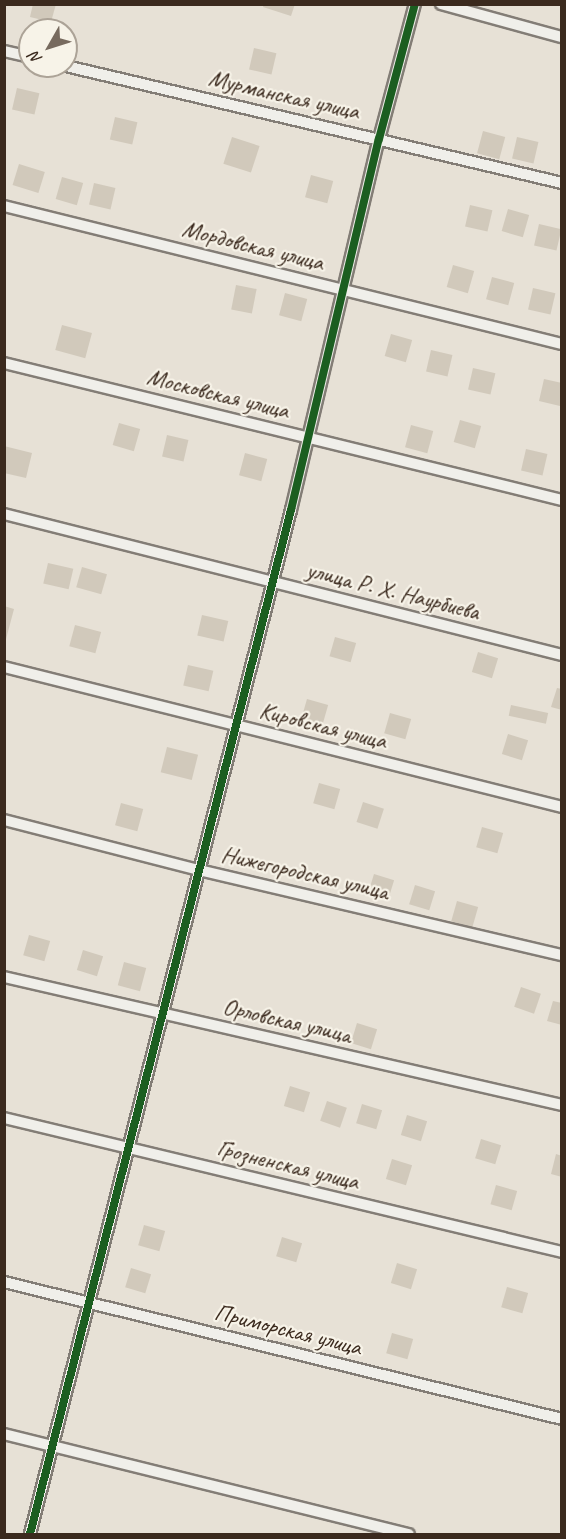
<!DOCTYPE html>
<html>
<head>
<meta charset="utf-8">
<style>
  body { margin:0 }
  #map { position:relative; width:566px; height:1539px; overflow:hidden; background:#e7e1d6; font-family:Caveat,sans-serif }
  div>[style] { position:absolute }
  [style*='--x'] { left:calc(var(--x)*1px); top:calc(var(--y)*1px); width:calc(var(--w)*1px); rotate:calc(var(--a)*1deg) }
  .building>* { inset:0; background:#d1c9bb; transform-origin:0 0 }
  .roads { filter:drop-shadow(2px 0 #837d76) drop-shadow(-2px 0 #837d76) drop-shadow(0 2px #837d76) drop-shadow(0 -2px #837d76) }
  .street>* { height:10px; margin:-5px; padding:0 5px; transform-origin:5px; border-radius:5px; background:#f0efea }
  .cycleway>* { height:8px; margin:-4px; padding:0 4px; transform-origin:4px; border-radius:4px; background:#1b5e20 }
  span { translate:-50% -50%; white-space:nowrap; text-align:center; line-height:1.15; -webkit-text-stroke:4.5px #f7f3e8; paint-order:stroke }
  .street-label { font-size:24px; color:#3b2a1e }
  .frame { position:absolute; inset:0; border:6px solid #3b2a1e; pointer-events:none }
  .north { position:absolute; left:18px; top:18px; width:60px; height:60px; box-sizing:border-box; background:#f7f3e8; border:2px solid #aca397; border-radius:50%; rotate:231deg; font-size:16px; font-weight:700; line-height:24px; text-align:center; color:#3b2a1e }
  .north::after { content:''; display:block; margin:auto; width:21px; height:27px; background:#776a5e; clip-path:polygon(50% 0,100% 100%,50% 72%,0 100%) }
</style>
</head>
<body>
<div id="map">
  <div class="building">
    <div style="clip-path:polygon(33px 4px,56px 4px,51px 22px,30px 17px)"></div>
    <div style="clip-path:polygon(264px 4px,295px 4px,291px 16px,263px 7px)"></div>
    <div style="left:254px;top:48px;width:23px;height:22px;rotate:13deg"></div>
    <div style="left:17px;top:88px;width:23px;height:22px;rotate:13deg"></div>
    <div style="left:115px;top:117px;width:23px;height:23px;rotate:13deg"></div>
    <div style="left:483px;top:131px;width:23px;height:23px;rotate:15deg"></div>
    <div style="left:232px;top:137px;width:29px;height:28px;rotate:18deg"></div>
    <div style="left:517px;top:137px;width:22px;height:22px;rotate:13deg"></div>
    <div style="left:19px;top:164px;width:27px;height:22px;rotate:17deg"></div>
    <div style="left:311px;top:175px;width:23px;height:23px;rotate:15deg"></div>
    <div style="left:62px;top:177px;width:22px;height:23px;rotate:16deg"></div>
    <div style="left:94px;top:183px;width:22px;height:22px;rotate:13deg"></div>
    <div style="left:470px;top:205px;width:23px;height:22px;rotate:13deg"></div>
    <div style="left:508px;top:209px;width:22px;height:23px;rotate:16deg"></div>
    <div style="left:539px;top:224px;width:23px;height:22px;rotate:13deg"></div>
    <div style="left:453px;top:265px;width:22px;height:23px;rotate:16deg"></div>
    <div style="left:492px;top:277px;width:23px;height:23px;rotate:15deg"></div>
    <div style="left:236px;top:285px;width:21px;height:25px;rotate:11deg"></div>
    <div style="left:533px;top:288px;width:23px;height:22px;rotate:13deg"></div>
    <div style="left:285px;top:293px;width:23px;height:23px;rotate:15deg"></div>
    <div style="left:62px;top:325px;width:31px;height:26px;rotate:15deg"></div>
    <div style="left:391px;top:334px;width:22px;height:23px;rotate:16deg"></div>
    <div style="left:431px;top:350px;width:22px;height:22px;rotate:13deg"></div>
    <div style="left:473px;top:368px;width:23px;height:22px;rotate:13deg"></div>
    <div style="clip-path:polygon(544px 379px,562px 383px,560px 406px,539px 401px)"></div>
    <div style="left:460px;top:420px;width:22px;height:23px;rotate:16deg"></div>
    <div style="left:119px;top:423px;width:22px;height:23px;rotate:16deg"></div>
    <div style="left:411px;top:425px;width:23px;height:23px;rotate:15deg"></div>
    <div style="left:167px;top:435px;width:22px;height:22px;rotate:13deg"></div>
    <div style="clip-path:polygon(4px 446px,32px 453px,26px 478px,4px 473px)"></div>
    <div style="left:526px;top:449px;width:22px;height:22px;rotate:13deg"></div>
    <div style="left:245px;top:453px;width:23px;height:23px;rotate:15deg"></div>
    <div style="left:48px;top:563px;width:26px;height:21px;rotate:13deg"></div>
    <div style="left:82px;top:567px;width:26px;height:21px;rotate:16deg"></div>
    <div style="clip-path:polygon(4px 606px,14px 609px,5px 643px,4px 642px)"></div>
    <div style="left:202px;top:615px;width:27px;height:21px;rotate:13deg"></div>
    <div style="left:75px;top:625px;width:27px;height:22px;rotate:15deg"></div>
    <div style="left:335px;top:637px;width:22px;height:20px;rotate:16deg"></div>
    <div style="left:478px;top:652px;width:21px;height:21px;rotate:17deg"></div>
    <div style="left:188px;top:665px;width:26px;height:21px;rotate:13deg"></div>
    <div style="clip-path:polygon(557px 688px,562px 689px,562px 710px,551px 707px)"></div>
    <div style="left:307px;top:699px;width:22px;height:20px;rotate:16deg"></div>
    <div style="left:511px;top:705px;width:38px;height:11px;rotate:12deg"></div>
    <div style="left:390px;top:713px;width:22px;height:21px;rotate:16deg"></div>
    <div style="left:508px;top:734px;width:21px;height:21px;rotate:17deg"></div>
    <div style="left:167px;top:747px;width:32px;height:26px;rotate:14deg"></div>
    <div style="left:319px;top:783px;width:22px;height:21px;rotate:16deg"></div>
    <div style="left:363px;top:802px;width:22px;height:21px;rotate:18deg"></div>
    <div style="left:121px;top:803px;width:23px;height:23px;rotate:15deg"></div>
    <div style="left:482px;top:827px;width:22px;height:21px;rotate:16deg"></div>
    <div style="left:374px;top:874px;width:21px;height:21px;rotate:17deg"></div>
    <div style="left:415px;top:885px;width:21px;height:20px;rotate:17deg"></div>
    <div style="left:457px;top:901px;width:22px;height:21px;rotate:16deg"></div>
    <div style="left:29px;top:935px;width:22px;height:21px;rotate:16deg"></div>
    <div style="left:83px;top:950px;width:21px;height:21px;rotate:17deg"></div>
    <div style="left:124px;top:962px;width:23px;height:24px;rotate:15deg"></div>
    <div style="left:521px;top:987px;width:21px;height:21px;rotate:19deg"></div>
    <div style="clip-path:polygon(553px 1001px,562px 1003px,562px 1025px,547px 1021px)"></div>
    <div style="left:357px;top:1023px;width:21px;height:21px;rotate:17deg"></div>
    <div style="left:290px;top:1086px;width:21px;height:21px;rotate:17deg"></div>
    <div style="left:327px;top:1101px;width:21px;height:21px;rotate:19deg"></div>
    <div style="left:362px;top:1104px;width:21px;height:20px;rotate:17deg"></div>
    <div style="left:407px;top:1115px;width:21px;height:21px;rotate:17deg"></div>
    <div style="left:481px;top:1139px;width:21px;height:20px;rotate:17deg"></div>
    <div style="clip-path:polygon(556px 1154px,562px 1156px,562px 1177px,551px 1174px)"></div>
    <div style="left:392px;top:1159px;width:21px;height:21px;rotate:17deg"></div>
    <div style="left:496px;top:1185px;width:22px;height:20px;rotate:16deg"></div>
    <div style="left:144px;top:1225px;width:22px;height:21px;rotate:16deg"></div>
    <div style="left:282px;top:1237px;width:21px;height:20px;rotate:17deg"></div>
    <div style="left:397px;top:1263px;width:21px;height:21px;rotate:17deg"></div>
    <div style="left:131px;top:1268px;width:21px;height:20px;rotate:17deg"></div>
    <div style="left:507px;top:1287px;width:22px;height:21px;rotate:16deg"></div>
    <div style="left:392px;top:1333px;width:22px;height:21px;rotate:16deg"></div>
  </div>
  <div class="roads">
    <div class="street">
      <div style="--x:441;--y:4;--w:125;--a:15.3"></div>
      <div style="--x:4;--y:51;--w:27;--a:13"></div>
      <div style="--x:66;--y:66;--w:510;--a:13.27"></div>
      <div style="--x:4;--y:206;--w:575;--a:13.89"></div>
      <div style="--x:4;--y:363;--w:575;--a:13.79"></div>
      <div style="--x:4;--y:514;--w:576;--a:14.18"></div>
      <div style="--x:4;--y:667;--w:575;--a:14.08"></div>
      <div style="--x:4;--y:820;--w:201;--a:14.4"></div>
      <div style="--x:199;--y:870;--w:373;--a:13.2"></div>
      <div style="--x:4;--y:977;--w:572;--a:12.92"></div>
      <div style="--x:4;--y:1118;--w:574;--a:13.5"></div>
      <div style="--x:4;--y:1282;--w:575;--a:13.79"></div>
      <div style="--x:4;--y:1434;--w:417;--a:13.9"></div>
      <div style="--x:30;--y:1534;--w:1057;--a:-75.7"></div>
      <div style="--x:291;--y:510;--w:381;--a:-76.7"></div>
      <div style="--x:379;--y:139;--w:140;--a:-75.1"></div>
    </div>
  </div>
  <div class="cycleway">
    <div style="--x:30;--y:1534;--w:1057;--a:-75.7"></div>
    <div style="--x:291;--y:510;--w:381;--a:-76.7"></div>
    <div style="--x:379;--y:139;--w:140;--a:-75.1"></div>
  </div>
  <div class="street-label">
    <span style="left:284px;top:95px;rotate:13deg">Мурманская улица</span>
    <span style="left:253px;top:246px;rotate:14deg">Мордовская улица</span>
    <span style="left:218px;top:394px;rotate:14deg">Московская улица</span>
    <span style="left:393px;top:591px;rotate:14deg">улица Р. Х. Наурбиева</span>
    <span style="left:323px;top:726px;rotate:14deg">Кировская улица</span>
    <span style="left:305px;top:873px;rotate:13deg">Нижегородская улица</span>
    <span style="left:287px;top:1021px;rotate:13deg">Орловская улица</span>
    <span style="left:288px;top:1165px;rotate:14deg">Грозненская улица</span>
    <span style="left:288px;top:1330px;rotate:14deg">Приморская улица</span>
  </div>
  <div class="frame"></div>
  <div class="north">N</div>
</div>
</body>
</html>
